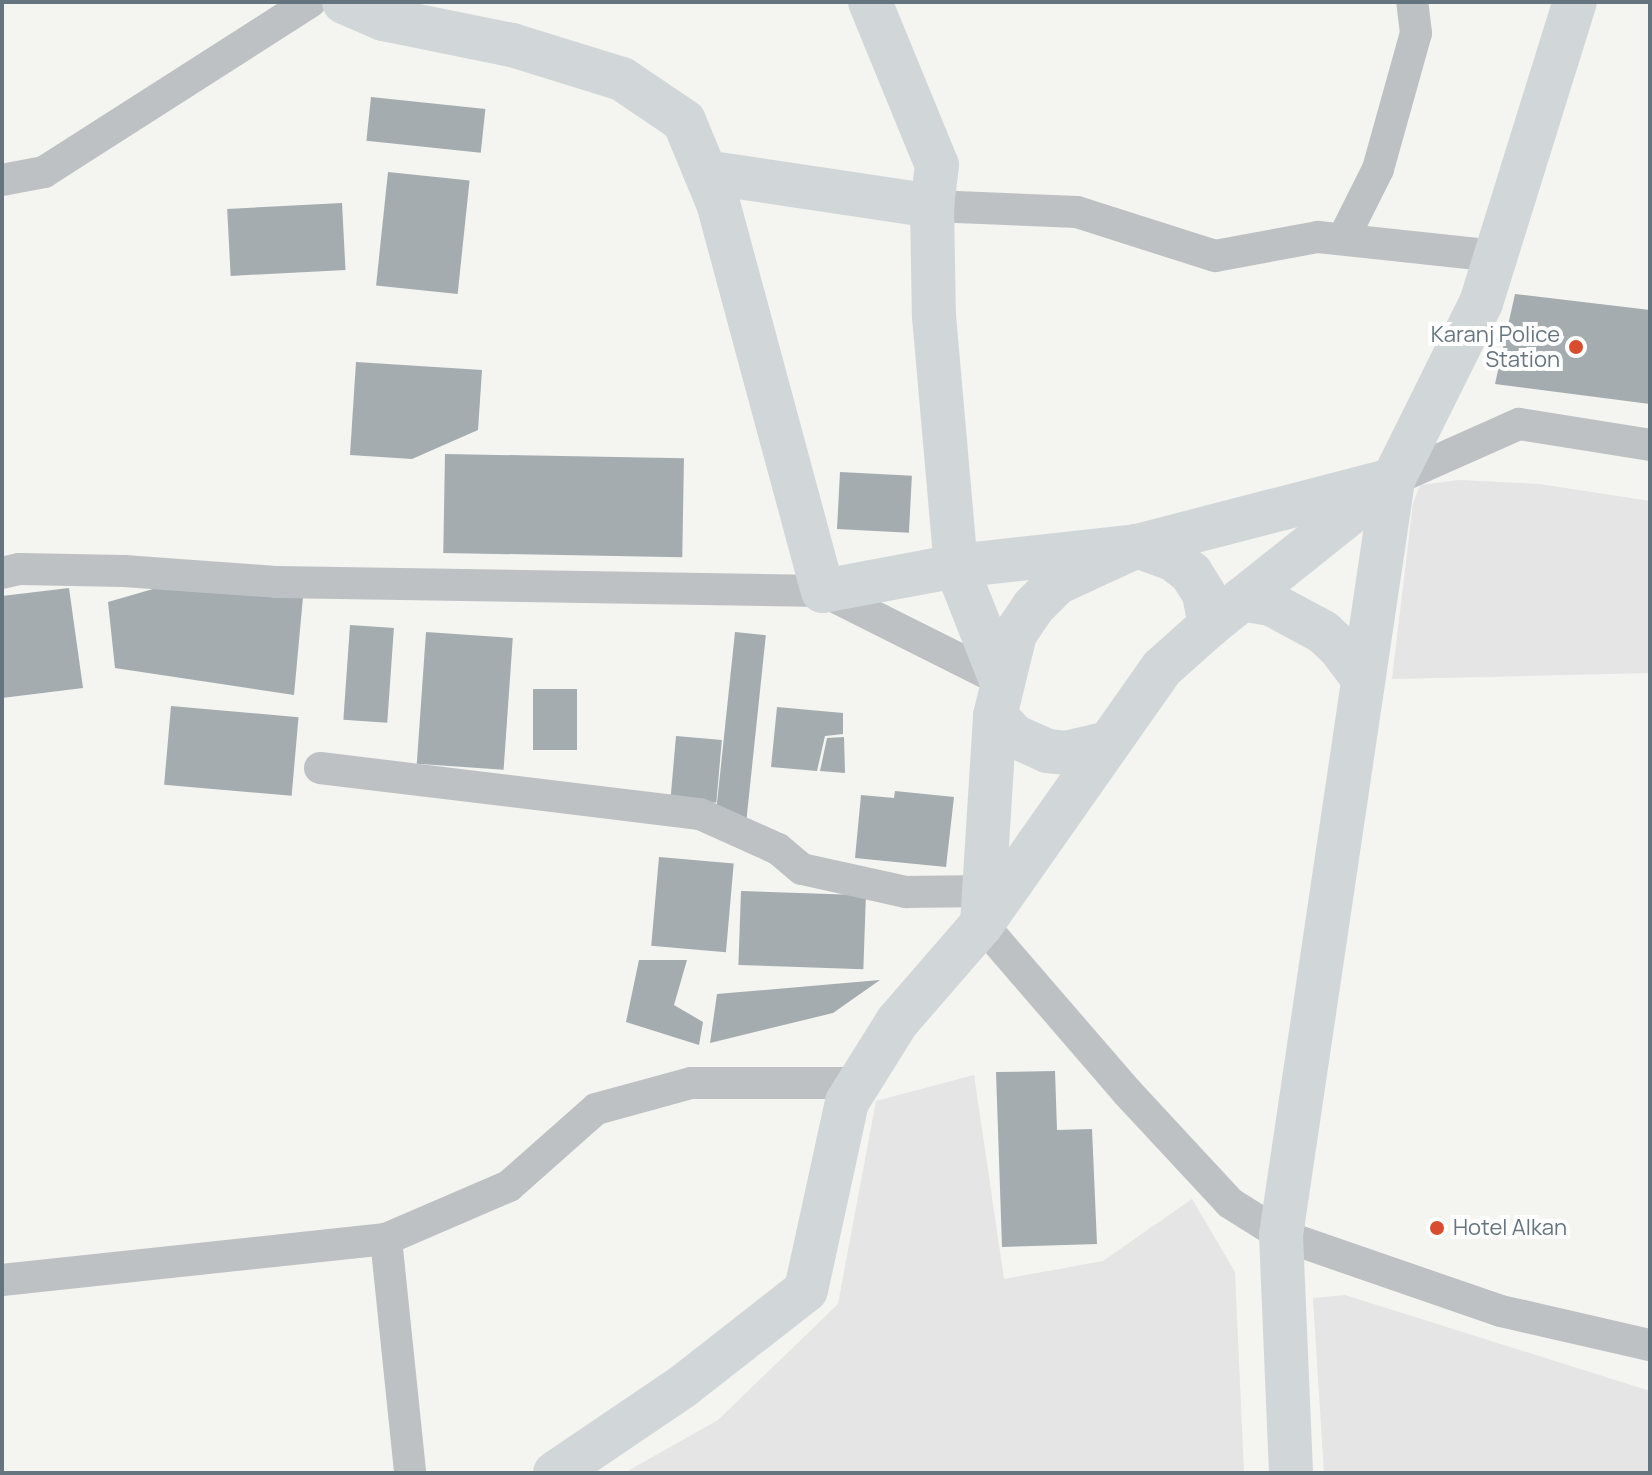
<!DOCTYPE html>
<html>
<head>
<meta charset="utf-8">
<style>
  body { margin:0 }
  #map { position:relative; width:1652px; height:1475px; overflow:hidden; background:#f4f4f0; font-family:Manrope,sans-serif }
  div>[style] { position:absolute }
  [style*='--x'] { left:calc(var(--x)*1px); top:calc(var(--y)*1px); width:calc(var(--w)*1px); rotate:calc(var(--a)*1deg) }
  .built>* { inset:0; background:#e4e5e4 }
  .building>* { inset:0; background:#a4acb0; transform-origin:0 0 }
  .street>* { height:32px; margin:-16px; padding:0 16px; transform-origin:16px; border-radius:16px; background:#bdc1c4 }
  .secondary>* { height:44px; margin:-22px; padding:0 22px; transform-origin:22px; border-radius:22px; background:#d1d6d9 }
  .dots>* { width:22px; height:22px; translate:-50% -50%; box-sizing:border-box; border:4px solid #fff; border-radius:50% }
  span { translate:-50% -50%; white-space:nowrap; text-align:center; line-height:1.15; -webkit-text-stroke:8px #fff; paint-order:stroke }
  .poi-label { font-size:22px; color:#65757f }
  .right { translate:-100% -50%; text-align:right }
  .left { translate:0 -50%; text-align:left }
  .frame { position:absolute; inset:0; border:4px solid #65757f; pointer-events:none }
</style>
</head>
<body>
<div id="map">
  <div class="built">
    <div style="clip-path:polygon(1458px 480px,1539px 484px,1650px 501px,1650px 673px,1392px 679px,1413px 503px,1420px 485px)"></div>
    <div style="clip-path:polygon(974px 1075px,1004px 1279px,1103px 1261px,1192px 1199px,1235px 1272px,1244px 1473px,624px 1473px,718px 1420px,838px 1304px,876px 1101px)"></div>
    <div style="clip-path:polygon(1345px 1295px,1650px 1391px,1650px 1473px,1324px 1473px,1313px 1298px)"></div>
  </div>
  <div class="building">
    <div style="left:371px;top:97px;width:115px;height:44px;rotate:6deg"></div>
    <div style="left:388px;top:172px;width:82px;height:114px;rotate:6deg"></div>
    <div style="left:342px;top:203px;width:67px;height:115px;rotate:87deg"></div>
    <div style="clip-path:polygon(1515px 294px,1650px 310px,1650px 404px,1495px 384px)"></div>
    <div style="clip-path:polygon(356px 362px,482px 370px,478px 430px,412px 459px,350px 455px)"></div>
    <div style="left:445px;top:454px;width:239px;height:99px;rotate:1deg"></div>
    <div style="left:840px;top:472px;width:72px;height:57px;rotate:3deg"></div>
    <div style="clip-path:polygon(160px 587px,303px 597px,294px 695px,115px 668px,108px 602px)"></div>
    <div style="clip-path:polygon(69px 588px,83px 688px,2px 698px,2px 596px)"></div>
    <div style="left:350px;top:625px;width:44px;height:95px;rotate:4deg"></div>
    <div style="left:426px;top:632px;width:87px;height:132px;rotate:4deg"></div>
    <div style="left:735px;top:632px;width:31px;height:185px;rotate:6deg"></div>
    <div style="left:533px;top:689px;width:44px;height:61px"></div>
    <div style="left:171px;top:706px;width:128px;height:79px;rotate:5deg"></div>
    <div style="clip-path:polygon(777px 707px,843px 713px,843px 734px,825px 736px,817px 771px,771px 767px)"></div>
    <div style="left:676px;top:736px;width:46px;height:63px;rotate:5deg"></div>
    <div style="clip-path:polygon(844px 737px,845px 773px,820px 771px,827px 738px)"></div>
    <div style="clip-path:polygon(895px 791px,954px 797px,946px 867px,855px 858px,861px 795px,894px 798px)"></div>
    <div style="left:659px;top:857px;width:75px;height:89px;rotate:5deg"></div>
    <div style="left:741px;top:891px;width:125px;height:74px;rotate:2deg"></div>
    <div style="clip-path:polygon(639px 960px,687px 960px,674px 1005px,703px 1022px,699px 1045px,626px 1022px)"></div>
    <div style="clip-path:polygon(880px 980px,833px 1013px,710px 1043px,717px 994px)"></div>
    <div style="clip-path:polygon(1055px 1071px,1057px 1130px,1092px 1129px,1097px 1244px,1002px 1247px,996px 1072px)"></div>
  </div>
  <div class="street">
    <div style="--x:2;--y:180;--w:43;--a:-10.8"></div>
    <div style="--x:44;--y:172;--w:316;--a:-32.6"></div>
    <div style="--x:932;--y:206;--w:145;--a:2.4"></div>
    <div style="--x:1077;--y:212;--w:145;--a:17.7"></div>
    <div style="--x:1215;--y:256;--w:105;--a:-10.5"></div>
    <div style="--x:1318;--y:237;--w:179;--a:6.1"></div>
    <div style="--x:1343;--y:239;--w:78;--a:-63.4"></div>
    <div style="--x:1378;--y:169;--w:141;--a:-74.4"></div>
    <div style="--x:1416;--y:33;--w:31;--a:-97"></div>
    <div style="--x:1393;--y:480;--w:138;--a:-24"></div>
    <div style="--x:1519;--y:424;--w:133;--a:9.1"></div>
    <div style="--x:2;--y:573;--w:18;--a:-13"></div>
    <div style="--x:20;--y:569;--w:104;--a:1.1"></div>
    <div style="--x:124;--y:571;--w:152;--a:4.1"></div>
    <div style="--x:276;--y:582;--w:547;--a:0.94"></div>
    <div style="--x:823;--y:591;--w:199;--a:26.6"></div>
    <div style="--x:320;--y:768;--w:383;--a:6.9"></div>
    <div style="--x:700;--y:814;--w:85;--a:24.2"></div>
    <div style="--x:778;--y:849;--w:31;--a:40"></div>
    <div style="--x:802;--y:869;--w:107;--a:12.5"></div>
    <div style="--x:906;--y:892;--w:79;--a:-0.7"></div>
    <div style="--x:982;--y:924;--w:222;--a:49.2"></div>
    <div style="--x:1127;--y:1092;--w:151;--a:47.1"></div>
    <div style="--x:1230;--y:1203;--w:60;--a:32.1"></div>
    <div style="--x:1281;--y:1235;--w:233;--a:19.1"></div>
    <div style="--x:1501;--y:1311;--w:153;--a:12.9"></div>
    <div style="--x:386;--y:1239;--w:235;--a:84.1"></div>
    <div style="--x:2;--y:1280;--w:386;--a:-6.1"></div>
    <div style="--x:386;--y:1239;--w:134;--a:-23.3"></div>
    <div style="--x:509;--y:1186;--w:116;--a:-41.5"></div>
    <div style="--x:596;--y:1109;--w:98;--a:-15.3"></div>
    <div style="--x:691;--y:1083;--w:168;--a:0"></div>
  </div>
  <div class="secondary">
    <div style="--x:344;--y:2;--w:43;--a:23.6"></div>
    <div style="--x:383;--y:19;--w:132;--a:11.4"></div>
    <div style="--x:512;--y:45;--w:115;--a:17.2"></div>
    <div style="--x:622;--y:79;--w:75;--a:34.1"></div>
    <div style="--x:684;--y:121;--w:89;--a:67.5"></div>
    <div style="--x:718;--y:203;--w:402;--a:74.9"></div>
    <div style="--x:823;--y:591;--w:135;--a:-10.6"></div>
    <div style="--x:956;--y:566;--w:182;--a:-6.3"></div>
    <div style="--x:1137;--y:546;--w:264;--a:-14.5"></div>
    <div style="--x:870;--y:2;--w:176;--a:67.7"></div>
    <div style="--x:937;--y:165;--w:41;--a:97"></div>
    <div style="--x:932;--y:206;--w:110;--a:89"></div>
    <div style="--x:934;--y:316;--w:251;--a:85"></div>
    <div style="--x:956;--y:566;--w:123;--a:68.5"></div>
    <div style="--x:705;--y:172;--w:230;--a:8.5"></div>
    <div style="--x:1242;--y:599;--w:29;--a:10"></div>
    <div style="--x:1271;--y:604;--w:59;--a:28.3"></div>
    <div style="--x:1323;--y:632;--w:23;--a:43"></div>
    <div style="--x:1340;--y:648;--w:39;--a:53"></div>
    <div style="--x:995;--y:716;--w:28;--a:46"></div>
    <div style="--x:1014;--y:736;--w:36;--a:24"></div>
    <div style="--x:1047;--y:751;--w:19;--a:6"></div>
    <div style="--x:1066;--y:753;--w:44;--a:-13.1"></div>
    <div style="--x:982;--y:924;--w:208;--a:-86.4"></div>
    <div style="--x:995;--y:716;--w:84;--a:-76.3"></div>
    <div style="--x:1015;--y:634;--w:32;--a:-56"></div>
    <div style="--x:1033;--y:607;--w:34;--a:-45"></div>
    <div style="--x:1057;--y:583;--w:88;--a:-24.8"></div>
    <div style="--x:1137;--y:546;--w:38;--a:20"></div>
    <div style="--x:1173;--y:559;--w:23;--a:38"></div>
    <div style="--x:1191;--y:573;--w:25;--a:58"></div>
    <div style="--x:1204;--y:594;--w:32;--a:79"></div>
    <div style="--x:555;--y:1473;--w:153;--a:-34.1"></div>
    <div style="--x:682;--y:1387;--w:157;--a:-38"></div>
    <div style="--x:806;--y:1290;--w:192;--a:-77.7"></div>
    <div style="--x:847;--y:1102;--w:94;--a:-58"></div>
    <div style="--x:897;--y:1022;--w:130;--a:-49.1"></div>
    <div style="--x:982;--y:924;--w:313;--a:-54.9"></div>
    <div style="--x:1162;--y:668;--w:64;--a:-41.9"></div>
    <div style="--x:1210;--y:625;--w:215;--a:-38.6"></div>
    <div style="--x:1291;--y:1473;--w:238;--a:-92.4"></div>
    <div style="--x:1281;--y:1235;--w:763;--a:-81.56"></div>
    <div style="--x:1393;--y:480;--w:198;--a:-63.6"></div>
    <div style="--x:1481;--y:303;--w:315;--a:-72.7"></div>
  </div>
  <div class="dots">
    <div style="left:1576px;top:347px;background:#d74d2e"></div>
    <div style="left:1437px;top:1228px;background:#d74d2e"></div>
  </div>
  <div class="poi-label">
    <span class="right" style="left:1560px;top:347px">Karanj Police<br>Station</span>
    <span class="left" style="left:1453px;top:1228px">Hotel Alkan</span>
  </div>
  <div class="frame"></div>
</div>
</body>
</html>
